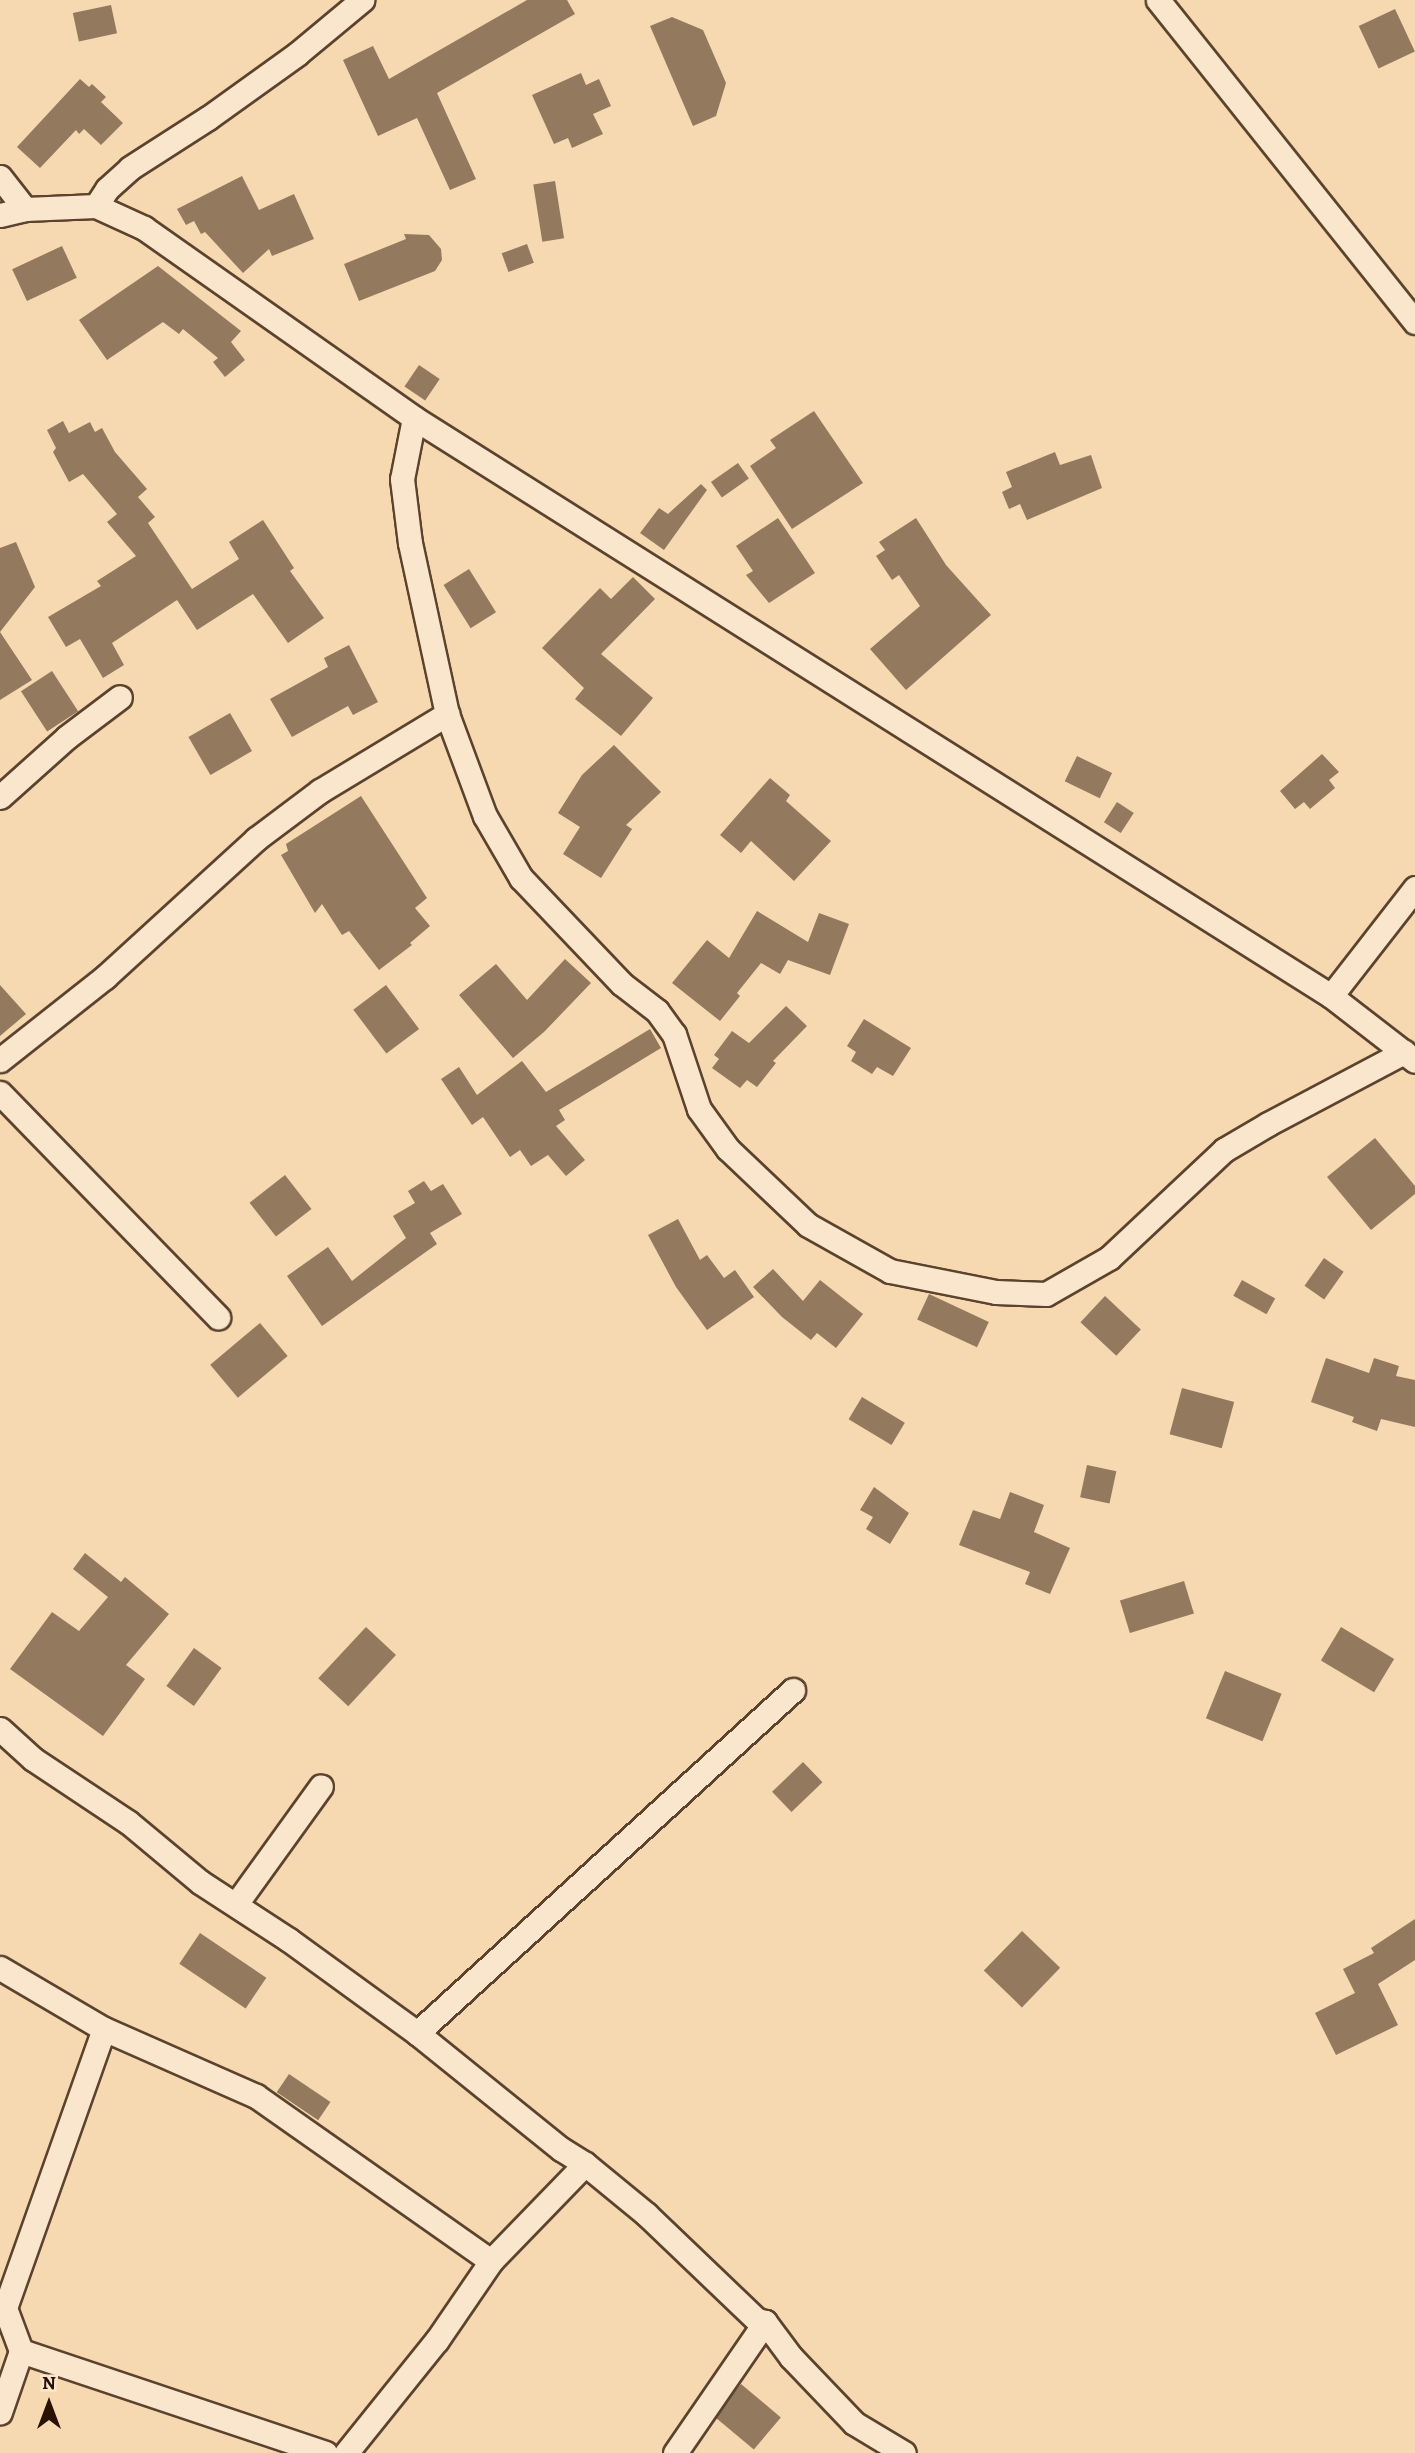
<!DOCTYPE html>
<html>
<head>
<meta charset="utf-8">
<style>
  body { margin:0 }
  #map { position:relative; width:1415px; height:2453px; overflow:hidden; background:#f6d9b0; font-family:Alegreya,serif }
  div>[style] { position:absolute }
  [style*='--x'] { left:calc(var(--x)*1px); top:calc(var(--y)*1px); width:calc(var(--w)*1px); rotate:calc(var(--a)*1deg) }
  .building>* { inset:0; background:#93795d; transform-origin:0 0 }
  .roads { filter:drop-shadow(2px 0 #5c432e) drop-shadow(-2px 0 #5c432e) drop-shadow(0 2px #5c432e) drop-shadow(0 -2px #5c432e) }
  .minor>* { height:23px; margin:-11.5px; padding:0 11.5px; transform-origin:11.5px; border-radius:11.5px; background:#f9e6cc }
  span { translate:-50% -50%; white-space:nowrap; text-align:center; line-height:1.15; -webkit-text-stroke:6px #f9e6cc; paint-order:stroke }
  .north { position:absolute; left:14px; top:2369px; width:70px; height:70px; -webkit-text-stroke:5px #f9e6cc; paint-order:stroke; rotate:0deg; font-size:19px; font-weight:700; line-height:28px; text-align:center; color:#281103 }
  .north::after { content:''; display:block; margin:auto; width:24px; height:32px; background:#281103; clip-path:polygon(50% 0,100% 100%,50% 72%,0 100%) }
</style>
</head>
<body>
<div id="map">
  <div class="building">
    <div style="clip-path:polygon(527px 0,567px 0,575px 14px,437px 93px,476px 179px,450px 190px,417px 118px,378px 136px,343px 60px,373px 46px,389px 79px)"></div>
    <div style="left:111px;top:5px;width:29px;height:39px;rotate:78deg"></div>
    <div style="left:1395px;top:9px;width:47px;height:40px;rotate:65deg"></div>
    <div style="clip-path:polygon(672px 17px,703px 30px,726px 83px,716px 116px,693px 126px,650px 26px)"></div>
    <div style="clip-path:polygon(581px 73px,586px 85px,599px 79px,611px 106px,593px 114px,603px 134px,572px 148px,568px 138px,554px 144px,532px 95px)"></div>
    <div style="clip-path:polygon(80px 79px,89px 87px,92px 84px,106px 97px,101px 102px,123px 123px,101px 145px,84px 129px,79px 134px,76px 130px,40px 168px,17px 147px)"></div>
    <div style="clip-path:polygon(242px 176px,259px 210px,294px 194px,314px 239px,272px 256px,269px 249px,243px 273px,205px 232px,201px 234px,194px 221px,186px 225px,177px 209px)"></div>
    <div style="left:555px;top:181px;width:58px;height:22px;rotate:81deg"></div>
    <div style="clip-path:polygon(404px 234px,429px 235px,441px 249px,442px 260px,435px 271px,359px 301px,344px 264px,406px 239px)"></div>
    <div style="left:527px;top:244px;width:20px;height:27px;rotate:70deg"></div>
    <div style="left:62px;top:246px;width:35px;height:55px;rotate:65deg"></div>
    <div style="clip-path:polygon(158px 266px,241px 331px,231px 342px,245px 360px,225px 377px,213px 362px,218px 358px,183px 329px,179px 334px,163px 322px,107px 360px,79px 320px)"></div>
    <div style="left:419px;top:365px;width:25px;height:26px;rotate:34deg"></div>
    <div style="clip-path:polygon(814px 411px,863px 483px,792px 529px,750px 466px,776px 448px,770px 440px)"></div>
    <div style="clip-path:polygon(63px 421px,69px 433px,90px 422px,95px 432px,102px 428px,115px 452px,147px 489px,138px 497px,155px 517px,148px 523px,192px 589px,239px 559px,229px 542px,263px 520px,294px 568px,290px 571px,324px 618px,288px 643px,253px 594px,197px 630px,177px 600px,112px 643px,124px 665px,103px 678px,80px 639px,66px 647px,48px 617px,101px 586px,97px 581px,136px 556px,107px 522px,117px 514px,83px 474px,69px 482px,53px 452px,56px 448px,47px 430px)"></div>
    <div style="clip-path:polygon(1055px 452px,1060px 465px,1091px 455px,1102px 488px,1027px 520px,1020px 504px,1009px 509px,1002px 492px,1012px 487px,1006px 472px)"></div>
    <div style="left:738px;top:463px;width:19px;height:33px;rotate:55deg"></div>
    <div style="clip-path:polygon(701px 484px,707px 490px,664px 550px,640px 533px,659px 508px,668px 514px)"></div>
    <div style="clip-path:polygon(778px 518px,815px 573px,769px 603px,746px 575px,753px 571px,736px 546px)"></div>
    <div style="clip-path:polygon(916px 518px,946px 565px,991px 615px,906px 690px,870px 649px,920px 606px,899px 575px,892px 580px,876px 556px,885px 550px,879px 542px)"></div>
    <div style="clip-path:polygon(16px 542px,35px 587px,0 632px,32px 680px,0 700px,0 548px)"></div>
    <div style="left:469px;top:569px;width:51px;height:30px;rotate:58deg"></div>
    <div style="clip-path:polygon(633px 577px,655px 599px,601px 654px,653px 698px,621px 736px,575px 699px,584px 688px,542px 648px,600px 588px,611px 599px)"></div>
    <div style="clip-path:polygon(349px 645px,378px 702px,353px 715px,348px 706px,292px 737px,270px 699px,328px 667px,324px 658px)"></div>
    <div style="left:52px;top:671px;width:48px;height:37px;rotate:57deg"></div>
    <div style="left:230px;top:713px;width:44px;height:48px;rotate:60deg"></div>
    <div style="clip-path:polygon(614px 745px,661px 792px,626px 825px,632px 829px,601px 878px,563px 854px,580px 827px,558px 813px,582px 775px)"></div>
    <div style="clip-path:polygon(1322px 754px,1339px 772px,1329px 780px,1335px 788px,1310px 809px,1304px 802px,1295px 809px,1280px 791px)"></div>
    <div style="left:1077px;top:756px;width:39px;height:28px;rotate:26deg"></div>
    <div style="clip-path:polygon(770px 778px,790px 795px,786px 801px,831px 841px,794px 881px,751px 841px,741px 853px,720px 835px)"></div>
    <div style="clip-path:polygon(361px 796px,427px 898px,415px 908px,430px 926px,410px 943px,412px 945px,379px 970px,349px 931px,342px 935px,322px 904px,315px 913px,281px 855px,288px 851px,286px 844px)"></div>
    <div style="left:1117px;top:802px;width:20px;height:24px;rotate:33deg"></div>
    <div style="clip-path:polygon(757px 911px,808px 942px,819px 913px,849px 924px,830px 975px,788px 960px,780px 974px,761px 963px,737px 993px,740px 996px,720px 1021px,672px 983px,707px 940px,729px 958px)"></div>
    <div style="clip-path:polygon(565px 959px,591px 983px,544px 1032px,513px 1058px,459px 995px,496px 964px,527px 1000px)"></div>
    <div style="clip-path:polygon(0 985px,26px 1014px,0 1036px)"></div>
    <div style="left:386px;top:985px;width:55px;height:41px;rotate:53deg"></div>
    <div style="clip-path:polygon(786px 1006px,807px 1026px,773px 1061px,776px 1063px,757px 1087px,747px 1080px,740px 1088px,712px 1068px,719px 1059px,714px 1055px,732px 1031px,749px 1043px)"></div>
    <div style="clip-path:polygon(864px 1019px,911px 1048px,893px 1076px,877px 1067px,872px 1074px,851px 1061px,856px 1052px,847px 1046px)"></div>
    <div style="clip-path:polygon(650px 1029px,661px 1048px,559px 1110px,565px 1120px,556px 1126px,585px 1160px,566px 1176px,548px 1155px,531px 1166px,520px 1150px,510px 1157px,483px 1117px,472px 1125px,441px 1079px,459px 1067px,477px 1095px,522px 1061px,546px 1092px)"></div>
    <div style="clip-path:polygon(1375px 1138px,1415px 1186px,1415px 1194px,1371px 1230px,1327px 1177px)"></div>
    <div style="left:285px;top:1175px;width:43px;height:45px;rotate:52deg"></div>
    <div style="clip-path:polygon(424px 1181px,431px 1191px,443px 1184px,462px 1214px,430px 1233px,437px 1244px,322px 1326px,287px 1276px,328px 1247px,352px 1281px,406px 1238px,393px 1216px,415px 1203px,408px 1191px)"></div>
    <div style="clip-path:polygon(678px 1219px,700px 1260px,707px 1255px,724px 1278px,735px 1270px,754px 1297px,707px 1330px,676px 1287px,648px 1235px)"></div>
    <div style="left:1324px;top:1258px;width:24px;height:34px;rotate:35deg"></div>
    <div style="clip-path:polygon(773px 1269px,803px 1301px,820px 1280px,863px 1314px,836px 1348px,817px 1333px,811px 1340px,782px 1317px,753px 1287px)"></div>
    <div style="left:1242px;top:1280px;width:38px;height:18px;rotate:29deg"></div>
    <div style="left:929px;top:1294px;width:66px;height:28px;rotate:25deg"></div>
    <div style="left:1105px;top:1296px;width:49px;height:36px;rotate:43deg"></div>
    <div style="left:260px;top:1323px;width:43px;height:65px;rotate:50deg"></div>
    <div style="clip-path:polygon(1326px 1358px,1369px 1373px,1374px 1358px,1399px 1366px,1396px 1376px,1415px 1380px,1415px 1427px,1381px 1419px,1377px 1431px,1352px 1422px,1354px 1417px,1311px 1402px)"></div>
    <div style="left:1182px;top:1388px;width:54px;height:48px;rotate:15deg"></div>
    <div style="left:862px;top:1397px;width:50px;height:26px;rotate:31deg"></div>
    <div style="left:1087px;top:1465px;width:30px;height:33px;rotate:12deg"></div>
    <div style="clip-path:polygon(874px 1487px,909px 1513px,890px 1544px,866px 1529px,873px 1517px,860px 1510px)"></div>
    <div style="clip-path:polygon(1010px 1492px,1044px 1505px,1034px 1532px,1070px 1548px,1050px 1594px,1025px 1584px,1030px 1572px,959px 1545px,973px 1510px,1000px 1519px)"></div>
    <div style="clip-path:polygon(85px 1553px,121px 1582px,125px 1577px,169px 1614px,126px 1665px,145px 1679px,103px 1736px,10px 1669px,52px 1612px,79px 1631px,108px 1597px,73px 1569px)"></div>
    <div style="left:1184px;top:1581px;width:34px;height:67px;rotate:73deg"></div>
    <div style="left:366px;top:1627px;width:41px;height:70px;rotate:43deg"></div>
    <div style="left:1341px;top:1627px;width:62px;height:39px;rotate:31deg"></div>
    <div style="left:194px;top:1648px;width:34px;height:47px;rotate:36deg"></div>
    <div style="left:1225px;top:1671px;width:61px;height:51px;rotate:22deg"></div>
    <div style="left:803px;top:1762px;width:28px;height:43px;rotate:46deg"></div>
    <div style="clip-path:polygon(1415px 1919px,1415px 1960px,1378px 1984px,1398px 2025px,1336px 2055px,1315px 2013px,1355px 1993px,1343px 1969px,1374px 1953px,1371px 1948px)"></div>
    <div style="left:1022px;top:1931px;width:53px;height:55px;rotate:44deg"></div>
    <div style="left:200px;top:1933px;width:80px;height:37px;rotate:34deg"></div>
    <div style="left:289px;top:2074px;width:50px;height:22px;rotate:34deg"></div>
    <div style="left:741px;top:2384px;width:52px;height:42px;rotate:40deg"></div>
  </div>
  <div class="roads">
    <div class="minor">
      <div style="--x:1158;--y:0;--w:412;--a:51.4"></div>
      <div style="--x:0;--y:177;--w:41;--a:52"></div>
      <div style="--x:96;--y:206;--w:20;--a:-57"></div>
      <div style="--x:107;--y:189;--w:31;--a:-42"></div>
      <div style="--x:130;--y:168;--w:93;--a:-32.7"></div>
      <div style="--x:208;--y:118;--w:110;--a:-35.7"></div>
      <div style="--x:297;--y:54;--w:85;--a:-39.7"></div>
      <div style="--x:0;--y:215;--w:26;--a:-13"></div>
      <div style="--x:25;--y:209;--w:71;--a:-2.4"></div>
      <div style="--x:96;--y:206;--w:53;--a:24.6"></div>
      <div style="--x:144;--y:228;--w:330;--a:35.1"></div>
      <div style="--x:414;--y:418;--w:1084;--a:32.22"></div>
      <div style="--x:1331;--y:996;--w:106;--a:37.7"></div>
      <div style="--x:414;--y:418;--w:62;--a:101.1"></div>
      <div style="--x:402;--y:479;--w:64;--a:82.9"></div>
      <div style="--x:410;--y:543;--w:175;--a:77.8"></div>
      <div style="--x:447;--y:714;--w:109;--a:69.6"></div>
      <div style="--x:485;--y:816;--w:72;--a:59.9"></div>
      <div style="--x:521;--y:878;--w:146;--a:46.4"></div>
      <div style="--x:622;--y:984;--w:44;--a:37.6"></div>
      <div style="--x:657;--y:1011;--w:29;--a:54"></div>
      <div style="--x:674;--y:1034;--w:79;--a:71.6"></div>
      <div style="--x:699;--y:1109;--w:49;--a:54.1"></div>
      <div style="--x:728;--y:1149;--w:110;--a:43.5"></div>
      <div style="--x:808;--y:1225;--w:94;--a:29.3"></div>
      <div style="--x:890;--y:1271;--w:108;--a:11.2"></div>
      <div style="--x:996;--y:1292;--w:50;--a:2.3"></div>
      <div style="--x:1046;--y:1294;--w:73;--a:-29.7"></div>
      <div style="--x:1109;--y:1258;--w:158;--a:-43.2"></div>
      <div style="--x:1224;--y:1150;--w:51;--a:-30.6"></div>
      <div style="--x:1268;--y:1124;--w:154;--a:-27.9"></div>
      <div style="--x:0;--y:797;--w:90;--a:-41.8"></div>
      <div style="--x:67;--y:737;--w:66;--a:-37"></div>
      <div style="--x:1331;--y:996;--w:137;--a:-52.1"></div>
      <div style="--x:0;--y:1060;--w:134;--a:-38.3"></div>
      <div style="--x:105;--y:977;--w:205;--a:-42.4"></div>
      <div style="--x:256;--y:839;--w:80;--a:-36.9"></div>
      <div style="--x:320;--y:791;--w:149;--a:-31.2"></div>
      <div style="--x:0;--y:1093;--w:313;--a:45.8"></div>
      <div style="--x:0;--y:1729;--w:45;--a:42.3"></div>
      <div style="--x:33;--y:1759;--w:114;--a:33.6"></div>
      <div style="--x:128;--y:1822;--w:94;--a:39.8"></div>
      <div style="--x:200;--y:1882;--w:106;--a:33.1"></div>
      <div style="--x:289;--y:1940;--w:158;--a:36"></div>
      <div style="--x:417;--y:2033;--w:185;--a:38.9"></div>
      <div style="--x:561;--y:2149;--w:28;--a:32"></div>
      <div style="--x:585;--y:2164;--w:79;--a:39.3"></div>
      <div style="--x:646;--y:2214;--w:153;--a:43.7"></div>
      <div style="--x:757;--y:2320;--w:8;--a:14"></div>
      <div style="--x:765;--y:2322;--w:44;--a:53.4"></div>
      <div style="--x:791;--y:2357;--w:91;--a:46.3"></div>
      <div style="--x:854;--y:2423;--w:58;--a:31"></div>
      <div style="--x:236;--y:1904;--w:145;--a:-54.2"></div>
      <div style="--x:0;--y:1968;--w:121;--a:30.4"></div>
      <div style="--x:104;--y:2029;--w:166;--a:23.8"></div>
      <div style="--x:256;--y:2096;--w:287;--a:35.1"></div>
      <div style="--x:417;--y:2033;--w:509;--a:-42.37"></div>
      <div style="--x:5;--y:2308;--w:296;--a:-70.5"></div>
      <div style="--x:0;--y:2309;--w:5;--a:-11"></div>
      <div style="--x:5;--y:2308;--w:46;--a:69.6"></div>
      <div style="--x:21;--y:2351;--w:65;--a:109"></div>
      <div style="--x:21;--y:2351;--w:321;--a:18.5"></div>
      <div style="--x:346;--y:2453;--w:145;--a:-51.2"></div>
      <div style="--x:437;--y:2340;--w:96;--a:-55.6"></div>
      <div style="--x:491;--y:2261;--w:135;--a:-45.9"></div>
      <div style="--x:675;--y:2453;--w:159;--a:-55.5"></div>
    </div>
  </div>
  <div class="north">N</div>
</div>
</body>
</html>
